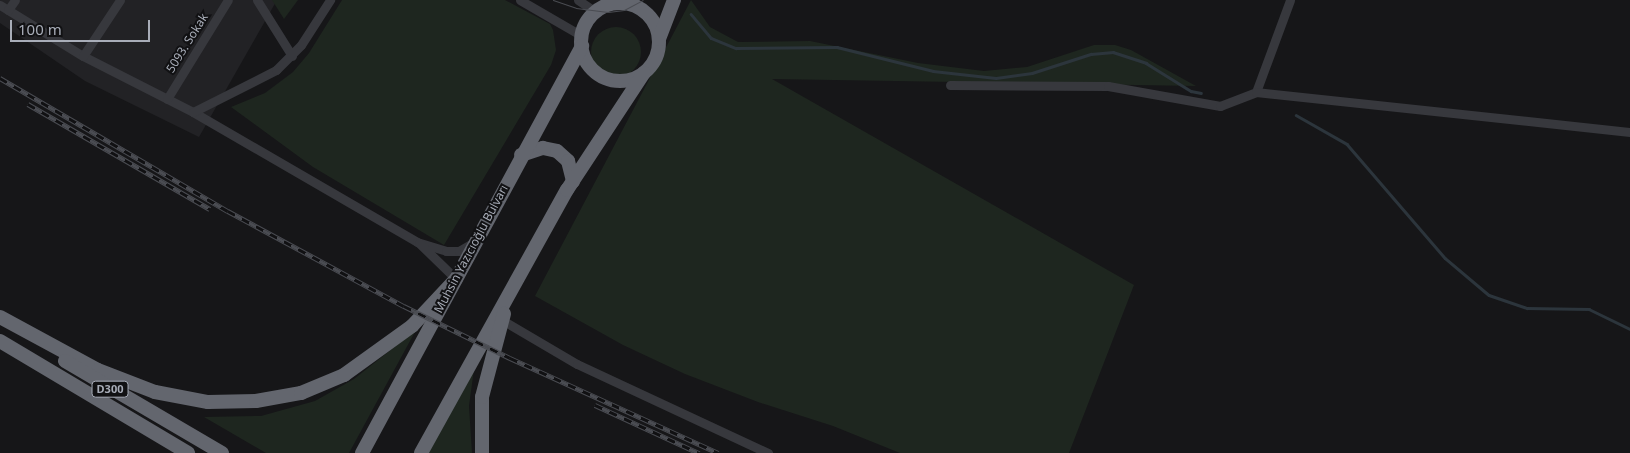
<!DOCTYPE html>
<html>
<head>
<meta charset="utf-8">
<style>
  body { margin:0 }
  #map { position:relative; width:1630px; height:453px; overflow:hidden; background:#161618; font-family:"Noto Sans",sans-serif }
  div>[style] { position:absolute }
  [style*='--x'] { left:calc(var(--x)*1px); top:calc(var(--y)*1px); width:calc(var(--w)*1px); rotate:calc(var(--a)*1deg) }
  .built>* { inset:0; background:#222225 }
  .green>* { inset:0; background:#1e261f }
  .round { border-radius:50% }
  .stream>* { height:2.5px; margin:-1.25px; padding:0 1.25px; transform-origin:1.25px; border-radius:1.25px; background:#2c353c }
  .minor>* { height:9px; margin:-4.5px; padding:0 4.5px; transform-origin:4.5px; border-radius:4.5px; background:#37383d }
  .highway>* { height:14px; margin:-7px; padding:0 7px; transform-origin:7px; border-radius:7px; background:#63666e }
  .highway>.ring { margin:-7px; padding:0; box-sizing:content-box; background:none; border:14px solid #63666e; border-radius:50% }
  .tram>* { height:1px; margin:-0.5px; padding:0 0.5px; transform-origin:0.5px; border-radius:0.5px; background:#4a4c52 }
  .rail>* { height:4.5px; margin-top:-2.25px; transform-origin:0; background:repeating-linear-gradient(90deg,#111113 0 8px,#4a4c52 0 16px); box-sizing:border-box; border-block:1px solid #4a4c52 }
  span { translate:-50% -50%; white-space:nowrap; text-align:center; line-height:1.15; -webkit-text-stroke:4px #111113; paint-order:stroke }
  .shield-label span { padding:1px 4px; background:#111113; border:1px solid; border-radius:4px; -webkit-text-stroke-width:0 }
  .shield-label { font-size:11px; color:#a8adb8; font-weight:700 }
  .street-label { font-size:12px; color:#a8adb8 }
  .scale { position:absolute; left:10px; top:20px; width:140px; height:22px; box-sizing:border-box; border:2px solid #a8adb8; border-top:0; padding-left:6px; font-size:15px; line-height:18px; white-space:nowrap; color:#a8adb8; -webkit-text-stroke:4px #111113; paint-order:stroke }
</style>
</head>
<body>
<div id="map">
  <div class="built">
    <div style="clip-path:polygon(0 0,277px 0,199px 137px,85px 81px,0 23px)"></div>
  </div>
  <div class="green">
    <div style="clip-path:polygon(272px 0,298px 0,284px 19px)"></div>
    <div style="clip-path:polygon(342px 0,505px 0,550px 24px,553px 30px,556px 50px,551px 65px,444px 245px,313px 167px,231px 107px,265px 93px,293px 72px,309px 53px)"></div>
    <div style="clip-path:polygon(691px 0,710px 27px,738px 42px,810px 41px,918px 63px,984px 71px,1027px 67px,1094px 45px,1115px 45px,1131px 50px,1196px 86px,772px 79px,1134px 285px,1069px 453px,900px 453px,833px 426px,758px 402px,685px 374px,623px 345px,535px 296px)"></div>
    <div class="round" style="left:591px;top:27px;width:50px;height:50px"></div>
    <div style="clip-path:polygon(416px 330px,349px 453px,266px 453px,204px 417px,261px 416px,315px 401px,354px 379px)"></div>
    <div style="clip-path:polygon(474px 369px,469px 406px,472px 453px,425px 453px)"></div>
  </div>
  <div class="stream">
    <div style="--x:691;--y:14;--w:31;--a:50"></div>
    <div style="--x:711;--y:38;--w:27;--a:22"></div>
    <div style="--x:736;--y:48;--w:101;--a:-0.6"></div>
    <div style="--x:837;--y:47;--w:99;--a:14"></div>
    <div style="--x:933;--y:71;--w:63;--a:6.3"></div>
    <div style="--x:996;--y:78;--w:36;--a:-8"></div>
    <div style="--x:1032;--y:73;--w:62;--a:-17.9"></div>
    <div style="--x:1091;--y:54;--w:22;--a:-5"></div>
    <div style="--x:1113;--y:52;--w:35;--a:18"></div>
    <div style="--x:1146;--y:63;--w:53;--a:31.9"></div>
    <div style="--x:1191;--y:91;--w:10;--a:11"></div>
    <div style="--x:1296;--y:115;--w:59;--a:29.6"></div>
    <div style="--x:1347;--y:144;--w:150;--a:49.3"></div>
    <div style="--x:1445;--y:258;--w:57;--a:40.1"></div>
    <div style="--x:1489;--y:295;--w:40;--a:18.9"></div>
    <div style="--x:1527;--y:308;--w:62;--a:0.9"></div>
    <div style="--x:1589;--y:309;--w:46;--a:26"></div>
  </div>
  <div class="minor">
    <div style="--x:257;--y:0;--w:66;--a:58"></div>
    <div style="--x:520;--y:0;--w:72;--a:30.1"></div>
    <div style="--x:578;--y:0;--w:22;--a:34"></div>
    <div style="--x:0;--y:5;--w:97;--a:31.6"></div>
    <div style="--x:83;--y:56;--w:123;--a:27"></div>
    <div style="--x:193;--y:112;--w:259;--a:30.1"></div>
    <div style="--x:417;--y:242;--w:30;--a:17"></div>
    <div style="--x:446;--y:251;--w:13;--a:0"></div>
    <div style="--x:459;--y:251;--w:20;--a:-30"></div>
    <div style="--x:8;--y:10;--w:12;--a:-55"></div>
    <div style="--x:83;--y:56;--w:67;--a:-56.5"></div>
    <div style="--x:950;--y:85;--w:158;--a:0.4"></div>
    <div style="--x:1108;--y:86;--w:114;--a:10.1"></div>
    <div style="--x:1220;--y:106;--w:39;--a:-21"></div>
    <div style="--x:1256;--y:92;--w:98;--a:-69.7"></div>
    <div style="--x:1256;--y:92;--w:376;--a:6.1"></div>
    <div style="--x:167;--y:99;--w:116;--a:-58.4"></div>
    <div style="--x:193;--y:112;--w:93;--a:-26.8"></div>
    <div style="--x:276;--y:70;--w:35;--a:-45"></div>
    <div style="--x:301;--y:45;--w:54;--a:-57.2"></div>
    <div style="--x:419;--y:243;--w:52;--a:44.2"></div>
    <div style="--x:502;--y:320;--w:87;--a:30.4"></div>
    <div style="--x:577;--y:364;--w:211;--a:25"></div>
  </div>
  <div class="highway">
    <div class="ring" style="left:581px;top:3px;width:64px;height:64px"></div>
    <div style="--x:659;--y:39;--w:42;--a:-69"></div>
    <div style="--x:521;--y:155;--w:23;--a:-18"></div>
    <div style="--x:543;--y:148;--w:14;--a:12"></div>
    <div style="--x:557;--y:151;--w:15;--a:42"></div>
    <div style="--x:568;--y:161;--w:21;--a:76"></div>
    <div style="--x:0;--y:317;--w:111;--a:28.4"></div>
    <div style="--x:98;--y:370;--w:61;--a:21.1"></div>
    <div style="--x:155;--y:392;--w:54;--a:10.7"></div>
    <div style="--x:208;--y:402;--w:48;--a:-1.2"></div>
    <div style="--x:256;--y:401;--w:46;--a:-10.1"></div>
    <div style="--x:301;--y:393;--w:47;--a:-22.7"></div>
    <div style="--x:344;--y:375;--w:84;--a:-35.8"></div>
    <div style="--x:412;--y:326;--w:64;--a:-46.9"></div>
    <div style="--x:0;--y:341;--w:219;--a:30.8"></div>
    <div style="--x:65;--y:361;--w:182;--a:30.4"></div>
    <div style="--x:362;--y:453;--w:463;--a:-61.6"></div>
    <div style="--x:421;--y:453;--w:301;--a:-61"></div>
    <div style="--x:567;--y:190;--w:140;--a:-56.7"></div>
    <div style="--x:482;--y:453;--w:56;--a:-90"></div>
    <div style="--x:482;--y:397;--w:86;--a:-75.2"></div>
  </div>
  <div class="tram">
    <div style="--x:553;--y:0;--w:24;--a:19"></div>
    <div style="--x:576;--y:8;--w:32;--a:7"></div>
    <div style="--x:608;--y:12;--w:16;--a:-7"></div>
    <div style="--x:624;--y:10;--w:21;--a:-28"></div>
  </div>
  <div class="rail">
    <div style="--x:0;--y:78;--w:264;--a:30.3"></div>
    <div style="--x:228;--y:211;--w:200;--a:28.4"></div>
    <div style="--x:404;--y:306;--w:118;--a:26.1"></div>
    <div style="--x:510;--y:358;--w:229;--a:24.5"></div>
    <div style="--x:28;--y:104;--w:210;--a:30"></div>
    <div style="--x:595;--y:405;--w:115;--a:24.8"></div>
  </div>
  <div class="shield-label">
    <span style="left:110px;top:389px">D300</span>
  </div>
  <div class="street-label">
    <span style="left:187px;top:43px;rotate:-58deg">5093. Sokak</span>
    <span style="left:471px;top:249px;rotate:-62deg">Muhsin Yazıcıoğlu Bulvarı</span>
  </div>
  <div class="scale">100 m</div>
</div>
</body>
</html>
